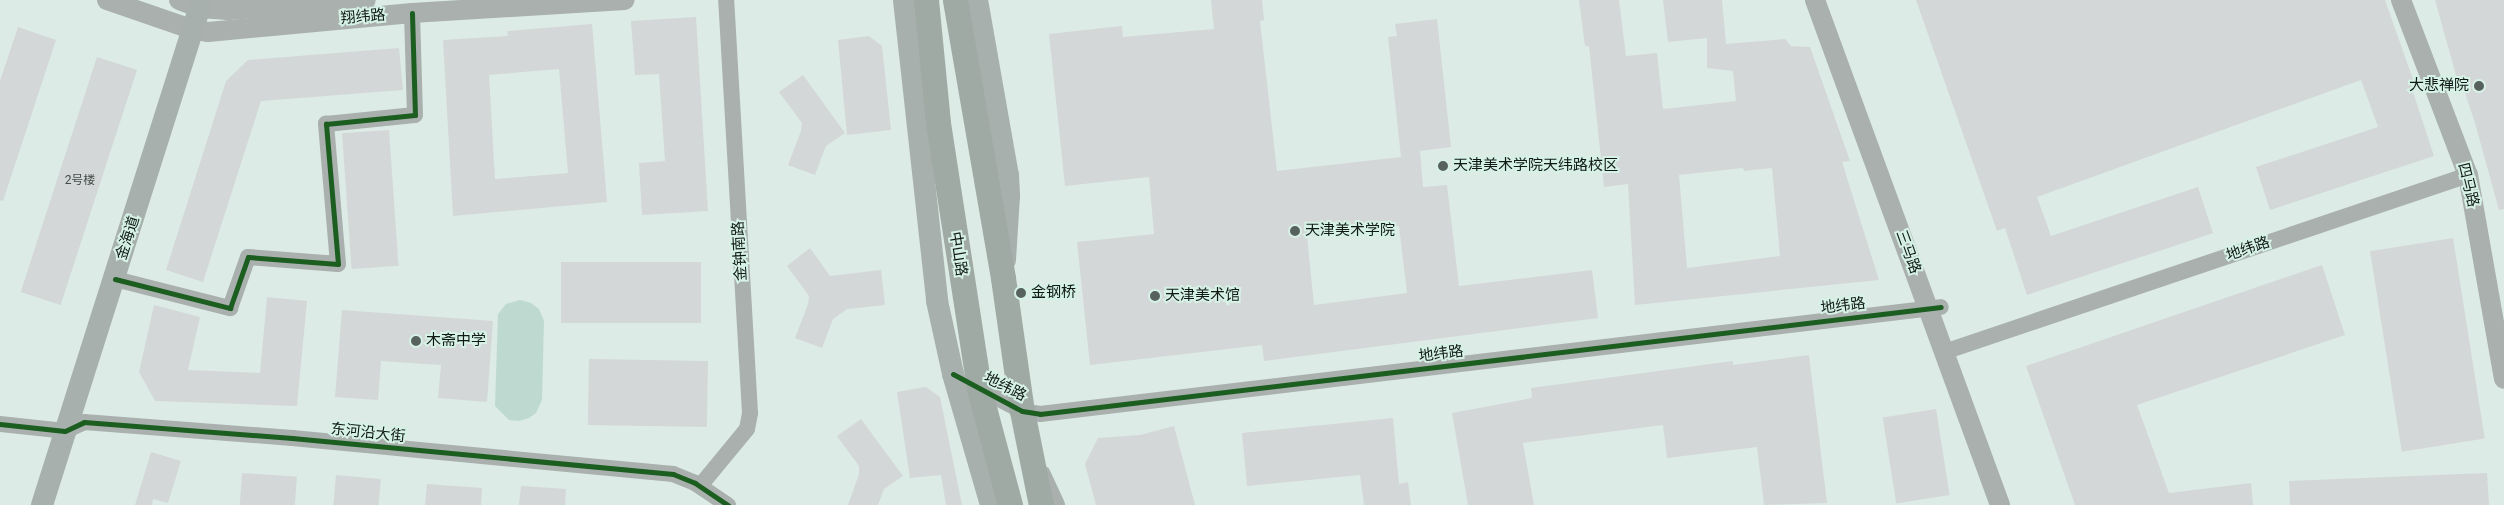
<!DOCTYPE html>
<html>
<head>
<meta charset="utf-8">
<style>
  body { margin:0 }
  #map { position:relative; width:2504px; height:505px; overflow:hidden; background:#dcebe5; font-family:Roboto,"Noto Sans SC",sans-serif }
  div>[style] { position:absolute }
  [style*='--x'] { left:calc(var(--x)*1px); top:calc(var(--y)*1px); width:calc(var(--w)*1px); rotate:calc(var(--a)*1deg) }
  .green>* { inset:0; background:#bedad0 }
  .building>* { inset:0; background:#d4d7d7; transform-origin:0 0 }
  .minor>* { height:16px; margin:-8px; padding:0 8px; transform-origin:8px; border-radius:8px; background:#a9b0ae }
  .tertiary>* { height:20px; margin:-10px; padding:0 10px; transform-origin:10px; border-radius:10px; background:#a9b0ae }
  .secondary>* { height:22px; margin:-11px; padding:0 11px; transform-origin:11px; border-radius:11px; background:#a7b0ad }
  .primary>* { height:25px; margin:-12.5px; padding:0 12.5px; transform-origin:12.5px; border-radius:12.5px; background:#a0aaa5 }
  .cycleway>* { height:5px; margin:-2.5px; padding:0 2.5px; transform-origin:2.5px; border-radius:2.5px; background:#1b5e20 }
  .dots>* { width:14px; height:14px; translate:-50% -50%; box-sizing:border-box; border:2px solid #d6f1e6; border-radius:50% }
  span { translate:-50% -50%; white-space:nowrap; text-align:center; line-height:1.15; -webkit-text-stroke:4px #d6f1e6; paint-order:stroke }
  .number-label { font-size:12px; color:#424a47 }
  .number-label span { -webkit-text-stroke-width:0 }
  .street-label { font-size:15px; color:#101916 }
  .poi-label { font-size:15px; color:#101916 }
  .right { translate:-100% -50%; text-align:right }
  .left { translate:0 -50%; text-align:left }
</style>
</head>
<body>
<div id="map">
  <div class="green">
    <div style="clip-path:polygon(520px 300px,531px 303px,539px 309px,544px 321px,542px 400px,536px 413px,529px 418px,519px 421px,509px 420px,495px 406px,498px 314px,506px 304px)"></div>
  </div>
  <div class="building">
    <div style="clip-path:polygon(evenodd,1211px 0,1262px 0,1264px 20px,1260px 21px,1277px 171px,1401px 157px,1388px 37px,1397px 36px,1395px 24px,1437px 19px,1451px 147px,1420px 151px,1423px 187px,1447px 185px,1459px 286px,1592px 270px,1598px 318px,1264px 361px,1262px 345px,1090px 365px,1077px 242px,1154px 234px,1149px 177px,1065px 186px,1049px 34px,1122px 26px,1123px 37px,1214px 29px,1211px 0,1399px 226px,1407px 293px,1314px 305px,1307px 236px,1399px 226px)"></div>
    <div style="clip-path:polygon(evenodd,1579px 0,1619px 0,1626px 56px,1657px 53px,1663px 109px,1736px 101px,1733px 71px,1707px 68px,1707px 38px,1668px 42px,1663px 0,1722px 0,1726px 44px,1785px 39px,1791px 46px,1810px 47px,1850px 161px,1842px 162px,1879px 280px,1635px 305px,1628px 184px,1604px 187px,1589px 46px,1585px 46px,1579px 0,1743px 168px,1744px 171px,1772px 168px,1780px 256px,1687px 268px,1679px 175px,1743px 168px)"></div>
    <div style="clip-path:polygon(1916px 0,2385px 0,2415px 85px,2411px 86px,2434px 156px,2270px 210px,2256px 167px,2378px 127px,2361px 80px,2037px 197px,2051px 236px,2198px 187px,2213px 233px,2027px 295px,2005px 228px,1997px 231px)"></div>
    <div style="clip-path:polygon(2435px 0,2504px 0,2504px 209px,2499px 210px,2475px 123px,2460px 78px,2457px 79px)"></div>
    <div style="clip-path:polygon(696px 17px,708px 211px,642px 215px,639px 163px,665px 161px,659px 74px,635px 75px,631px 21px)"></div>
    <div style="clip-path:polygon(evenodd,592px 24px,607px 202px,453px 216px,443px 40px,508px 36px,507px 31px,592px 24px,559px 69px,568px 173px,495px 179px,489px 75px,559px 69px)"></div>
    <div style="clip-path:polygon(18px 27px,56px 40px,3px 201px,0 200px,0 81px)"></div>
    <div style="clip-path:polygon(869px 36px,882px 46px,891px 130px,847px 135px,838px 40px)"></div>
    <div style="clip-path:polygon(399px 48px,403px 90px,261px 101px,203px 282px,166px 270px,226px 81px,248px 60px)"></div>
    <div style="left:97px;top:57px;width:42px;height:247px;rotate:18deg"></div>
    <div style="clip-path:polygon(803px 75px,845px 133px,826px 146px,815px 175px,788px 165px,801px 131px,802px 123px,779px 92px)"></div>
    <div style="left:389px;top:130px;width:136px;height:47px;rotate:86deg"></div>
    <div style="left:2453px;top:238px;width:203px;height:84px;rotate:81deg"></div>
    <div style="clip-path:polygon(810px 248px,830px 276px,881px 270px,885px 305px,847px 309px,833px 319px,822px 348px,795px 338px,808px 304px,809px 296px,787px 266px)"></div>
    <div style="left:701px;top:262px;width:61px;height:140px;rotate:90deg"></div>
    <div style="clip-path:polygon(2322px 265px,2345px 335px,2137px 405px,2169px 493px,2251px 483px,2253px 505px,2075px 505px,2026px 366px)"></div>
    <div style="clip-path:polygon(267px 297px,307px 301px,297px 406px,155px 401px,139px 372px,154px 305px,200px 317px,188px 370px,260px 373px)"></div>
    <div style="clip-path:polygon(342px 310px,493px 321px,487px 402px,438px 398px,441px 365px,381px 361px,378px 400px,335px 397px)"></div>
    <div style="clip-path:polygon(1809px 355px,1827px 503px,1764px 505px,1757px 447px,1667px 458px,1663px 425px,1523px 443px,1534px 505px,1468px 505px,1452px 413px,1532px 398px,1531px 388px,1733px 361px,1733px 365px)"></div>
    <div style="left:589px;top:359px;width:119px;height:66px;rotate:1deg"></div>
    <div style="clip-path:polygon(926px 387px,940px 397px,962px 505px,946px 505px,941px 475px,910px 478px,897px 392px)"></div>
    <div style="left:1936px;top:409px;width:87px;height:54px;rotate:81deg"></div>
    <div style="clip-path:polygon(1393px 418px,1399px 484px,1408px 482px,1411px 505px,1364px 505px,1360px 475px,1247px 486px,1242px 433px)"></div>
    <div style="clip-path:polygon(861px 419px,903px 476px,884px 489px,878px 505px,848px 505px,859px 474px,859px 466px,837px 436px)"></div>
    <div style="clip-path:polygon(1174px 426px,1195px 505px,1096px 505px,1085px 464px,1098px 438px,1140px 435px)"></div>
    <div style="clip-path:polygon(151px 452px,181px 461px,168px 503px,153px 499px,152px 505px,135px 505px)"></div>
    <div style="left:242px;top:473px;width:55px;height:32px;rotate:4deg"></div>
    <div style="clip-path:polygon(2487px 473px,2489px 505px,2290px 505px,2289px 481px)"></div>
    <div style="left:336px;top:475px;width:45px;height:30px;rotate:5deg"></div>
    <div style="clip-path:polygon(427px 484px,482px 488px,481px 505px,425px 505px)"></div>
    <div style="clip-path:polygon(521px 486px,566px 489px,565px 505px,519px 505px)"></div>
  </div>
  <div class="minor">
    <div style="--x:115;--y:279;--w:119;--a:14.2"></div>
    <div style="--x:230;--y:308;--w:54;--a:-70.6"></div>
    <div style="--x:248;--y:257;--w:90;--a:4.4"></div>
    <div style="--x:338;--y:264;--w:141;--a:-94.9"></div>
    <div style="--x:326;--y:124;--w:89;--a:-5.8"></div>
    <div style="--x:415;--y:115;--w:102;--a:-91.7"></div>
    <div style="--x:1944;--y:352;--w:553;--a:-18.66"></div>
    <div style="--x:974;--y:386;--w:54;--a:27.5"></div>
    <div style="--x:1022;--y:411;--w:18;--a:9"></div>
    <div style="--x:1040;--y:414;--w:907;--a:-6.77"></div>
    <div style="--x:0;--y:424;--w:65;--a:6.1"></div>
    <div style="--x:65;--y:431;--w:21;--a:-25"></div>
    <div style="--x:84;--y:422;--w:209;--a:4.4"></div>
    <div style="--x:292;--y:438;--w:383;--a:5.4"></div>
    <div style="--x:673;--y:474;--w:24;--a:22"></div>
    <div style="--x:695;--y:483;--w:40;--a:34"></div>
    <div style="--x:700;--y:486;--w:74;--a:-50.5"></div>
    <div style="--x:747;--y:429;--w:16;--a:-79"></div>
    <div style="--x:750;--y:413;--w:414;--a:-93.3"></div>
  </div>
  <div class="tertiary">
    <div style="--x:107;--y:0;--w:92;--a:19"></div>
    <div style="--x:194;--y:30;--w:14;--a:8"></div>
    <div style="--x:208;--y:32;--w:205;--a:-5.3"></div>
    <div style="--x:412;--y:13;--w:213;--a:-3.5"></div>
    <div style="--x:179;--y:0;--w:22;--a:21"></div>
    <div style="--x:200;--y:8;--w:28;--a:4"></div>
    <div style="--x:228;--y:10;--w:138;--a:-4.1"></div>
    <div style="--x:1815;--y:0;--w:538;--a:69.88"></div>
    <div style="--x:2401;--y:0;--w:187;--a:69.1"></div>
    <div style="--x:2468;--y:175;--w:207;--a:80"></div>
    <div style="--x:1041;--y:475;--w:33;--a:65"></div>
  </div>
  <div class="secondary">
    <div style="--x:904;--y:0;--w:303;--a:83.7"></div>
    <div style="--x:937;--y:301;--w:75;--a:77.6"></div>
    <div style="--x:953;--y:374;--w:136;--a:73.8"></div>
    <div style="--x:977;--y:0;--w:178;--a:80"></div>
    <div style="--x:1008;--y:175;--w:21;--a:87"></div>
    <div style="--x:1009;--y:196;--w:64;--a:93.6"></div>
    <div style="--x:42;--y:505;--w:530;--a:-72.42"></div>
  </div>
  <div class="primary">
    <div style="--x:926;--y:0;--w:124;--a:84.4"></div>
    <div style="--x:938;--y:123;--w:269;--a:81.2"></div>
    <div style="--x:979;--y:389;--w:120;--a:75"></div>
    <div style="--x:955;--y:0;--w:282;--a:80.2"></div>
    <div style="--x:1003;--y:278;--w:134;--a:81.9"></div>
    <div style="--x:1022;--y:411;--w:96;--a:78.6"></div>
  </div>
  <div class="cycleway">
    <div style="--x:115;--y:279;--w:119;--a:14.2"></div>
    <div style="--x:230;--y:308;--w:54;--a:-70.6"></div>
    <div style="--x:248;--y:257;--w:90;--a:4.4"></div>
    <div style="--x:338;--y:264;--w:141;--a:-94.9"></div>
    <div style="--x:326;--y:124;--w:89;--a:-5.8"></div>
    <div style="--x:415;--y:115;--w:102;--a:-91.7"></div>
    <div style="--x:953;--y:374;--w:78;--a:28.2"></div>
    <div style="--x:1022;--y:411;--w:18;--a:9"></div>
    <div style="--x:1040;--y:414;--w:907;--a:-6.77"></div>
    <div style="--x:0;--y:424;--w:65;--a:6.1"></div>
    <div style="--x:65;--y:431;--w:21;--a:-25"></div>
    <div style="--x:84;--y:422;--w:209;--a:4.4"></div>
    <div style="--x:292;--y:438;--w:383;--a:5.4"></div>
    <div style="--x:673;--y:474;--w:24;--a:22"></div>
    <div style="--x:695;--y:483;--w:40;--a:34"></div>
  </div>
  <div class="dots">
    <div style="left:2479px;top:86px;background:#57625e"></div>
    <div style="left:1443px;top:166px;background:#57625e"></div>
    <div style="left:1295px;top:231px;background:#57625e"></div>
    <div style="left:1021px;top:293px;background:#57625e"></div>
    <div style="left:1155px;top:296px;background:#57625e"></div>
    <div style="left:416px;top:341px;background:#57625e"></div>
  </div>
  <div class="number-label">
    <span style="left:80px;top:181px">2号楼</span>
  </div>
  <div class="street-label">
    <span style="left:363px;top:17px;rotate:-5deg">翔纬路</span>
    <span style="left:2468px;top:185px;rotate:76deg">四马路</span>
    <span style="left:128px;top:238px;rotate:-72deg">金海道</span>
    <span style="left:2248px;top:249px;rotate:-19deg">地纬路</span>
    <span style="left:740px;top:251px;rotate:-93deg">金钟南路</span>
    <span style="left:1908px;top:252px;rotate:70deg">三马路</span>
    <span style="left:958px;top:254px;rotate:81deg">中山路</span>
    <span style="left:1843px;top:306px;rotate:-7deg">地纬路</span>
    <span style="left:1441px;top:354px;rotate:-7deg">地纬路</span>
    <span style="left:1005px;top:387px;rotate:27deg">地纬路</span>
    <span style="left:368px;top:433px;rotate:6deg">东河沿大街</span>
  </div>
  <div class="poi-label">
    <span class="right" style="left:2469px;top:86px">大悲禅院</span>
    <span class="left" style="left:1453px;top:166px">天津美术学院天纬路校区</span>
    <span class="left" style="left:1305px;top:231px">天津美术学院</span>
    <span class="left" style="left:1031px;top:293px">金钢桥</span>
    <span class="left" style="left:1165px;top:296px">天津美术馆</span>
    <span class="left" style="left:426px;top:341px">木斋中学</span>
  </div>
</div>
</body>
</html>
